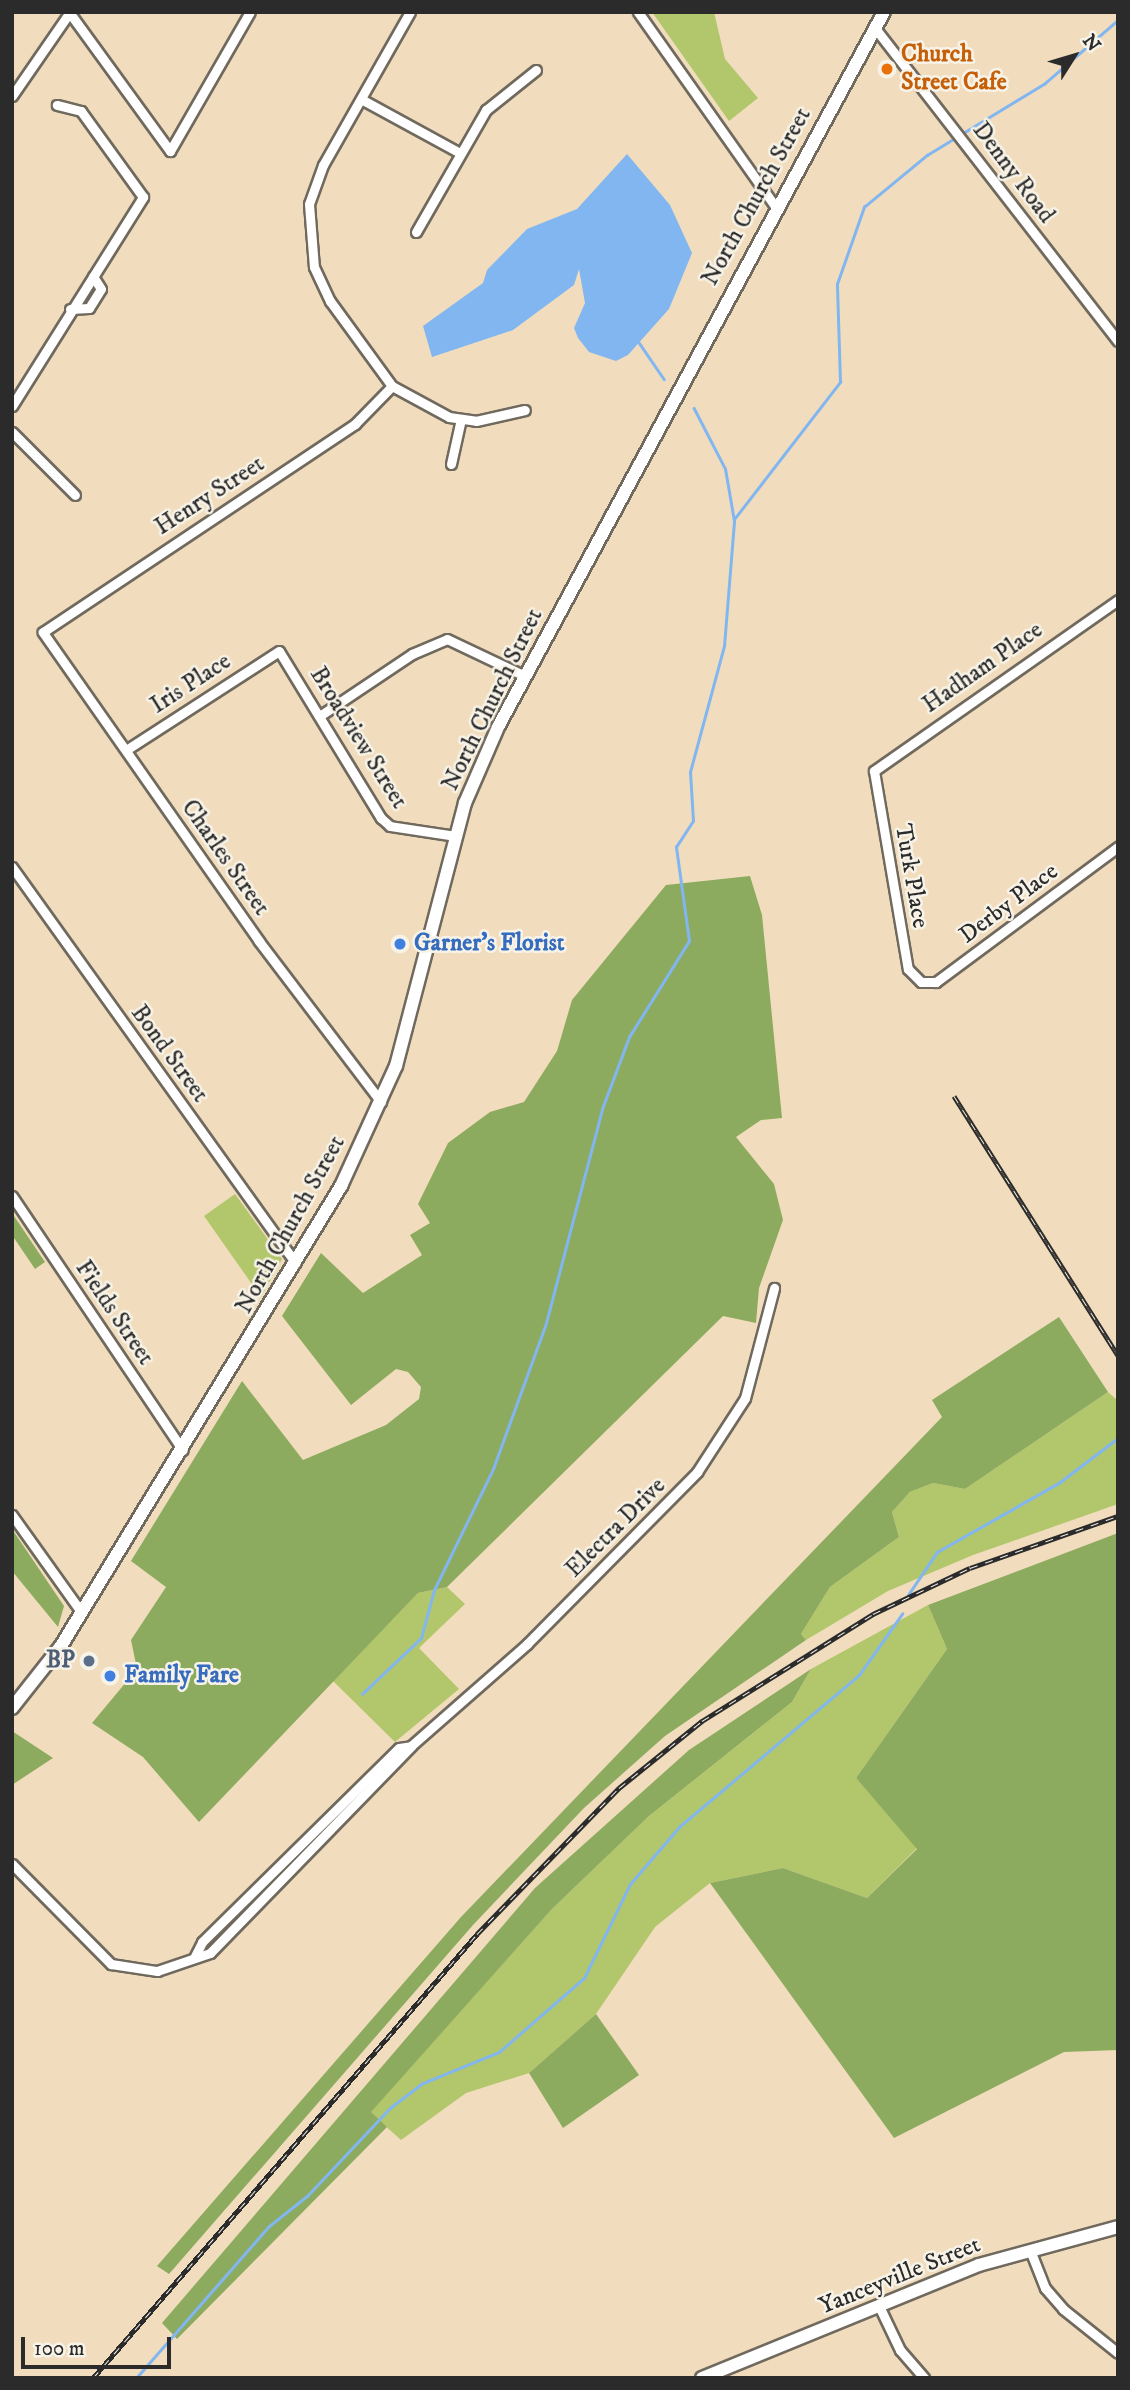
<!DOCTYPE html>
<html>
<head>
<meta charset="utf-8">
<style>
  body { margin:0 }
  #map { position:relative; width:1130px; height:2390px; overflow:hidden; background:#f1ddbd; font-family:"IM FELL DW Pica",serif }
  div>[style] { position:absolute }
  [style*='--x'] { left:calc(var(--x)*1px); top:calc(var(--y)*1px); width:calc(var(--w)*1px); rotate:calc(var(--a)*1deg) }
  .green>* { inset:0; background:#b2c66b }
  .forest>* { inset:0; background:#8dab5f }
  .water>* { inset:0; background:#82b6f0 }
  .stream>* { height:2.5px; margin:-1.25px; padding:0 1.25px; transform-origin:1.25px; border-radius:1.25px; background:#82b6f0 }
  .roads { filter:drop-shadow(2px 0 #70695e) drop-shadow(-2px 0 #70695e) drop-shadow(0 2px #70695e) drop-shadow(0 -2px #70695e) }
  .minor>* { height:9px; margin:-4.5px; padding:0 4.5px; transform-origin:4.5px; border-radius:4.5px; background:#fff }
  .secondary>* { height:12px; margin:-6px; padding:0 6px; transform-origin:6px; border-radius:6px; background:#fff }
  .rail>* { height:5px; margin-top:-2.5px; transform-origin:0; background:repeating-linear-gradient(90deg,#f7f3e8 0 8px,#2b2b2b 0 16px); box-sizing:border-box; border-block:2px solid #2b2b2b }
  .dots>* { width:19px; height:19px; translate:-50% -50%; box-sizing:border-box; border:4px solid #f7f3e8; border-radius:50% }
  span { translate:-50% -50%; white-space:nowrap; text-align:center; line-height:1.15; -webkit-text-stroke:5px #f7f3e8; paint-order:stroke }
  .food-label { font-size:24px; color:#c56008; font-weight:700 }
  .left { translate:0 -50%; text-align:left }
  .street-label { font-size:24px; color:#2b2b2b }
  .shop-label { font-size:24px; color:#366cbe; font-weight:700 }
  .service-label { font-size:24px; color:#4e5e75; font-weight:700 }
  .right { translate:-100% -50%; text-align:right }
  .frame { position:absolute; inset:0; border:14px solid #2b2b2b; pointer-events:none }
  .north { position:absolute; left:1039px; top:21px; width:70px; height:70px; -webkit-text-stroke:5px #f7f3e8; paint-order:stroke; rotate:53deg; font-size:19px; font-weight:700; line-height:28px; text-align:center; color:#2b2b2b }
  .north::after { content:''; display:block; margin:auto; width:24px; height:32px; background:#2b2b2b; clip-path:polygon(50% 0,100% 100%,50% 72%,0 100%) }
  .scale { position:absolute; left:21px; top:2337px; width:150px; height:32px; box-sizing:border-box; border:4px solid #2b2b2b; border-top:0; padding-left:9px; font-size:21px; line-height:24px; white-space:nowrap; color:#2b2b2b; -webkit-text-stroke:5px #f7f3e8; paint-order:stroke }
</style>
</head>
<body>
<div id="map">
  <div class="green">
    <div style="clip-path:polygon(652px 12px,714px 12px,725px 59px,758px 98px,729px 121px)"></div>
    <div style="clip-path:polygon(235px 1194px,282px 1259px,261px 1297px,204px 1216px)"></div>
    <div style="clip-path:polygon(1108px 1392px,1118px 1401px,1118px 1504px,973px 1555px,888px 1591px,806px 1640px,801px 1634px,830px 1587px,899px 1537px,892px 1512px,910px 1492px,933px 1483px,965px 1489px)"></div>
    <div style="clip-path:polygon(447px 1587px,465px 1604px,419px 1648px,459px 1689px,395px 1742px,333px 1681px,418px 1593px)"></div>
    <div style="clip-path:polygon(928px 1605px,947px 1649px,856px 1778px,917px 1848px,867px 1898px,783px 1868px,710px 1883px,655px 1927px,596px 2014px,529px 2073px,466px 2093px,401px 2140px,370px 2112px,552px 1909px,649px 1816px,792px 1702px,811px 1669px)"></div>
  </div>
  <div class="forest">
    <div style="clip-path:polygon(750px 876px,762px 915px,782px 1118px,761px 1120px,736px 1137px,774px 1184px,783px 1220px,759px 1288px,756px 1323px,723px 1316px,447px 1587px,418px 1593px,199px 1822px,143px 1757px,92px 1723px,137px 1669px,131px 1640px,166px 1587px,131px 1561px,242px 1381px,303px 1460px,386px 1425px,419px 1399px,421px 1387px,408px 1372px,396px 1369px,351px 1405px,282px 1316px,321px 1253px,363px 1293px,422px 1255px,410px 1235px,430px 1223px,418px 1204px,448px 1143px,490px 1112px,524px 1102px,557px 1051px,572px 1000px,666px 885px)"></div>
    <div style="clip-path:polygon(12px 1213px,45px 1262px,35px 1269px,12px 1235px)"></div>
    <div style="clip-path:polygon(1059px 1317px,1108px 1392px,965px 1489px,933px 1483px,910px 1492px,892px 1512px,899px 1537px,830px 1587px,801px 1634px,806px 1640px,665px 1736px,584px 1808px,473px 1925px,169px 2274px,157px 2266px,461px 1917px,942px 1417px,932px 1400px)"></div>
    <div style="clip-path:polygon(12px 1529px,64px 1606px,58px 1627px,12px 1571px)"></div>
    <div style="clip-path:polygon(1118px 1533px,1118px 2050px,1064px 2052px,894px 2138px,710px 1883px,783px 1868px,867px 1898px,917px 1849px,856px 1778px,947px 1649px,928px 1605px)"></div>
    <div style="clip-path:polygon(811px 1669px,792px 1702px,649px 1816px,552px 1909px,371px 2112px,387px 2127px,177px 2339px,162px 2323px,535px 1888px,689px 1750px)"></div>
    <div style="clip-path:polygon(12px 1731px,53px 1758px,12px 1785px)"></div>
    <div style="clip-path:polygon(596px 2014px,639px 2075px,563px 2128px,529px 2073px)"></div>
  </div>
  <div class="water">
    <div style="clip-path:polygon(627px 154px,670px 205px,692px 253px,669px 309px,628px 355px,616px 361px,589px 352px,578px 338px,574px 328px,585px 303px,579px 269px,574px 285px,513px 330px,432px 357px,423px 326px,483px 283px,487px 270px,527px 229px,577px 209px)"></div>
  </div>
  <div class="stream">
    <div style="--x:638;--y:341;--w:46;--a:55.6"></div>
    <div style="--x:735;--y:518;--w:172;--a:-52.3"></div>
    <div style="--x:840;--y:382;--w:98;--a:-91.8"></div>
    <div style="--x:837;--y:284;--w:82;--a:-70.7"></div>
    <div style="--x:864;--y:207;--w:82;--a:-39.5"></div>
    <div style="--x:927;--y:155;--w:137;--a:-31.3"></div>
    <div style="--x:1044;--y:84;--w:98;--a:-40.9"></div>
    <div style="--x:908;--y:1595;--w:52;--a:-56"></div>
    <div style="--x:937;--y:1552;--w:142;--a:-29.6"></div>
    <div style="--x:1060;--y:1482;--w:73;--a:-37.2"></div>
    <div style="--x:362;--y:1694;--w:81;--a:-43.5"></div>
    <div style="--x:421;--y:1638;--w:50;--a:-74.8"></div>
    <div style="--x:434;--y:1590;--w:135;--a:-64"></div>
    <div style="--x:493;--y:1469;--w:155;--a:-70"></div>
    <div style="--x:546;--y:1323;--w:221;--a:-75.3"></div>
    <div style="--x:602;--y:1109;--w:77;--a:-69.4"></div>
    <div style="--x:629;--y:1037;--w:113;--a:-58"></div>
    <div style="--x:689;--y:941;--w:95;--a:-97.9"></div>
    <div style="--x:676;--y:847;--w:31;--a:-57"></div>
    <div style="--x:693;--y:821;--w:49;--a:-93.5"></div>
    <div style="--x:690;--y:772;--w:131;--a:-74.9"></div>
    <div style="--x:724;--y:646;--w:125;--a:-85.4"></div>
    <div style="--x:734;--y:521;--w:53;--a:-99.8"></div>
    <div style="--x:725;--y:469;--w:68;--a:-117.3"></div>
    <div style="--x:136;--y:2378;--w:201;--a:-48.8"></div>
    <div style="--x:268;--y:2227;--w:50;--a:-38.5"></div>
    <div style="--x:307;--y:2196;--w:122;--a:-46.7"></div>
    <div style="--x:391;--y:2107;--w:38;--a:-37"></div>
    <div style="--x:421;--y:2084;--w:84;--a:-22.3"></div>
    <div style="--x:499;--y:2052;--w:113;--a:-41"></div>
    <div style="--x:584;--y:1978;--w:105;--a:-63.9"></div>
    <div style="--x:630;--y:1884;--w:75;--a:-49.3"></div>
    <div style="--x:679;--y:1827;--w:236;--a:-40.2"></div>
    <div style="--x:859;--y:1675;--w:75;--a:-54.8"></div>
  </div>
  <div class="roads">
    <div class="minor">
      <div style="--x:69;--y:12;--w:172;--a:54"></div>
      <div style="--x:170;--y:151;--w:160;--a:-60.1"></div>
      <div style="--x:410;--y:12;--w:176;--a:119.6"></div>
      <div style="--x:323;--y:165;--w:41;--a:109.7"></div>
      <div style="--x:309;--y:204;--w:63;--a:85.5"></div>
      <div style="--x:314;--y:267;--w:38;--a:65"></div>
      <div style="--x:330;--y:301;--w:105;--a:53.9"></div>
      <div style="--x:392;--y:386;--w:65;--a:28.5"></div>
      <div style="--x:449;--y:417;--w:27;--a:8"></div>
      <div style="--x:476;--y:421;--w:50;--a:-12.7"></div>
      <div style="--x:638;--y:12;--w:236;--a:54.8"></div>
      <div style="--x:875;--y:28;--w:396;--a:52.2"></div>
      <div style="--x:12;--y:96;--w:102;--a:-55.4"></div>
      <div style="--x:361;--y:99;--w:113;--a:28.6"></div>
      <div style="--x:416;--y:232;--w:141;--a:-60.2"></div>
      <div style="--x:486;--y:110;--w:64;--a:-38.7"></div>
      <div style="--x:70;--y:309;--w:19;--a:-3"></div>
      <div style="--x:89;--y:308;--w:22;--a:-58"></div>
      <div style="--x:101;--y:289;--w:15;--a:-122"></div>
      <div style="--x:12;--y:406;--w:247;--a:-57.9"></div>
      <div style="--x:143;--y:197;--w:106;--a:-125.8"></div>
      <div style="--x:81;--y:111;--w:25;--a:-166"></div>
      <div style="--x:12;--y:432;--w:89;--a:45"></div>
      <div style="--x:451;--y:464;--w:46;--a:-77.5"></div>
      <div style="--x:1118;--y:600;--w:298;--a:145"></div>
      <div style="--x:874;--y:771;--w:201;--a:80.3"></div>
      <div style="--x:908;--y:969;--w:18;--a:45"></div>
      <div style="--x:921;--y:982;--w:15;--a:0"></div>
      <div style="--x:936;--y:982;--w:227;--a:-36.6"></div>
      <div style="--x:321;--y:715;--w:110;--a:-33.8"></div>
      <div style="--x:412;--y:654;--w:38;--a:-23"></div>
      <div style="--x:447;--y:639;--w:86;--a:25.4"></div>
      <div style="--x:126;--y:750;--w:182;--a:-32.9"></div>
      <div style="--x:279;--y:651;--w:196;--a:58.6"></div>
      <div style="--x:381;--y:818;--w:12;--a:42"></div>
      <div style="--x:390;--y:826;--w:67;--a:8.6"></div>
      <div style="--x:12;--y:867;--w:487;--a:54.4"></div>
      <div style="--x:381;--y:1102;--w:202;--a:-127.2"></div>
      <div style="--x:259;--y:941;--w:377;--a:-125"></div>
      <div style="--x:43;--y:632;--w:375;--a:-33.7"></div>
      <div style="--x:355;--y:424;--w:53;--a:-45.8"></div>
      <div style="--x:12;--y:1196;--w:306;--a:56.1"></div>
      <div style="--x:12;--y:1515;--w:120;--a:54.5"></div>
      <div style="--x:12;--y:1864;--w:141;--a:45.3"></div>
      <div style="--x:111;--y:1964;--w:47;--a:8.7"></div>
      <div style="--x:157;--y:1971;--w:56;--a:-18.8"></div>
      <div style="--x:210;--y:1953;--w:289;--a:-45.8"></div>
      <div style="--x:411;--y:1746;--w:154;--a:-41.3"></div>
      <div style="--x:527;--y:1644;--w:242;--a:-45.3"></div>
      <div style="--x:697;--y:1472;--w:88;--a:-57"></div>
      <div style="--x:745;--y:1398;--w:114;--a:-75.2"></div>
      <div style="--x:195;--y:1956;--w:16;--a:-63"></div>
      <div style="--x:202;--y:1942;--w:276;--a:-44.6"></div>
      <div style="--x:399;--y:1748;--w:12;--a:-9"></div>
      <div style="--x:1030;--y:2250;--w:41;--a:68.5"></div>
      <div style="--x:1045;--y:2288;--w:28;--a:49"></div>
      <div style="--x:1063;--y:2309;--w:70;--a:38.7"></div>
      <div style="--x:879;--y:2306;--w:49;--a:64.5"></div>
      <div style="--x:900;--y:2350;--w:37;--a:49"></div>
    </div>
    <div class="secondary">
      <div style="--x:12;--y:1708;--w:79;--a:-51.7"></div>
      <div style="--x:61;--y:1646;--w:539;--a:-58.67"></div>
      <div style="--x:341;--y:1186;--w:132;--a:-65.4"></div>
      <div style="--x:396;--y:1066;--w:272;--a:-75.3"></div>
      <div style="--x:465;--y:803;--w:83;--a:-66.5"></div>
      <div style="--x:498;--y:727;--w:813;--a:-61.64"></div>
      <div style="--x:702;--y:2378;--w:299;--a:-22.2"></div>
      <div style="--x:979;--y:2265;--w:144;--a:-15.3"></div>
    </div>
  </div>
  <div class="rail">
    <div style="--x:954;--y:1096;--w:307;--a:57.7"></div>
    <div style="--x:93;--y:2378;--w:587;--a:-49.14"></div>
    <div style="--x:477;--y:1934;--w:204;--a:-45.8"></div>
    <div style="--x:619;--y:1788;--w:107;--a:-38.9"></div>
    <div style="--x:702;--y:1721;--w:202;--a:-32"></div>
    <div style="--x:873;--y:1614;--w:107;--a:-25.4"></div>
    <div style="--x:970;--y:1568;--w:157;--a:-19.4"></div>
  </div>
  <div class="dots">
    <div style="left:887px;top:69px;background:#e8710a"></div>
    <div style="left:400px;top:944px;background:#3f7fe0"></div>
    <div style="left:89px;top:1661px;background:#5c6f8a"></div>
    <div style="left:110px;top:1676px;background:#3f7fe0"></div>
  </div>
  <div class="food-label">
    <span class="left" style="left:901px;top:69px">Church<br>Street Cafe</span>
  </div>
  <div class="street-label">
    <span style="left:1013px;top:173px;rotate:53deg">Denny Road</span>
    <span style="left:757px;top:197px;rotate:-61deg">North Church Street</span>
    <span style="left:210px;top:496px;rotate:-33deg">Henry Street</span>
    <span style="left:983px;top:668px;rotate:-35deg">Hadham Place</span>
    <span style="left:191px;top:684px;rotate:-33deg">Iris Place</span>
    <span style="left:493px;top:700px;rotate:-64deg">North Church Street</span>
    <span style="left:358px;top:738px;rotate:58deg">Broadview Street</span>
    <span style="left:225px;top:858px;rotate:55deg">Charles Street</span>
    <span style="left:911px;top:876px;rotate:80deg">Turk Place</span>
    <span style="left:1009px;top:904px;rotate:-37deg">Derby Place</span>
    <span style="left:169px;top:1054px;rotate:54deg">Bond Street</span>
    <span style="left:291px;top:1225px;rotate:-61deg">North Church Street</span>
    <span style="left:114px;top:1313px;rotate:56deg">Fields Street</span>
    <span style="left:616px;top:1528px;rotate:-45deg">Electra Drive</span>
    <span style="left:900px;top:2276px;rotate:-22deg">Yanceyville Street</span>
  </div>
  <div class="shop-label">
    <span class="left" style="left:414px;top:944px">Garner's Florist</span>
    <span class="left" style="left:124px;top:1676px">Family Fare</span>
  </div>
  <div class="service-label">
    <span class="right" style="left:75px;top:1661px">BP</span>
  </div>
  <div class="frame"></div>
  <div class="north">N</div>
  <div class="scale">100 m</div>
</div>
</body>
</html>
